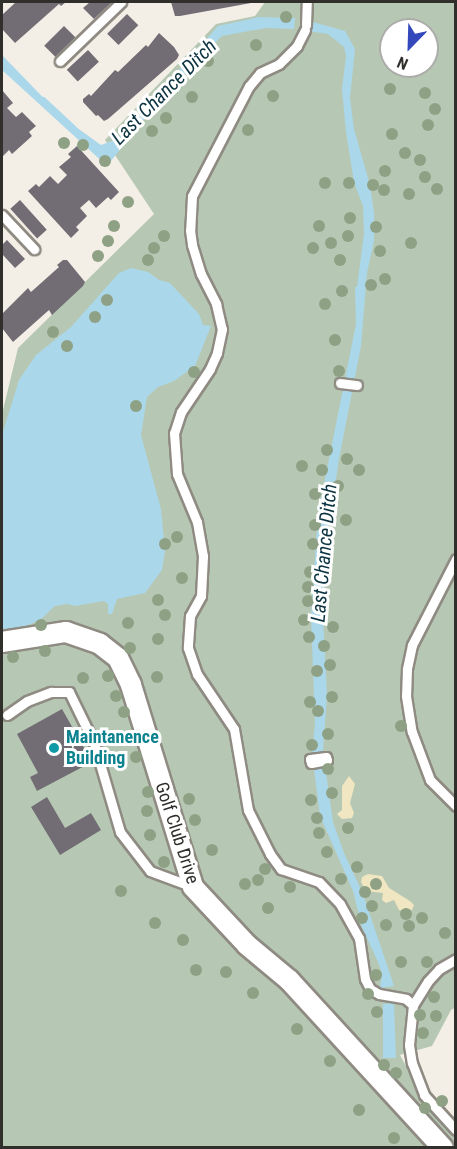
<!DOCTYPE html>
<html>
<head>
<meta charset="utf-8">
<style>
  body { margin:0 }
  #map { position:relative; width:457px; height:1149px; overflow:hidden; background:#f4efe6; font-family:"Roboto Condensed",sans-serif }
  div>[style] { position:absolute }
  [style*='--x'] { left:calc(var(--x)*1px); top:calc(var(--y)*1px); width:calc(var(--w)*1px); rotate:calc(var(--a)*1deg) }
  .green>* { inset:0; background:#b6c8b3 }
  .sand>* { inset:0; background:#f0e6c1 }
  .water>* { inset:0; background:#abd7ea }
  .stream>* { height:5px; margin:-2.5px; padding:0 2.5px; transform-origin:2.5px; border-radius:2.5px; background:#abd7ea }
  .building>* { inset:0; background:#726d74; transform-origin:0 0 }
  .roads { filter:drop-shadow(2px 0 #8f8b83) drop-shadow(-2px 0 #8f8b83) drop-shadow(0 2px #8f8b83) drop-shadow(0 -2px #8f8b83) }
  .lane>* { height:9px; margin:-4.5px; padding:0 4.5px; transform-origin:4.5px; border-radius:4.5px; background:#fff }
  .street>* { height:20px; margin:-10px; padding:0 10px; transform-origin:10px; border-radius:10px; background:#fff }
  .trees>* { width:12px; height:12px; margin:-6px; border-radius:50%; background:#8ea185 }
  .dots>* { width:16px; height:16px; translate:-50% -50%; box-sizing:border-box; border:3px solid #fff; border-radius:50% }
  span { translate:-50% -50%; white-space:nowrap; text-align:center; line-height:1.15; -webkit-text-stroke:6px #fff; paint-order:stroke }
  .culture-label { font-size:18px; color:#0d838f; font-weight:700 }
  .left { translate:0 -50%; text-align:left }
  .street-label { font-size:18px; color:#302f2b }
  .water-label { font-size:20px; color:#0b3341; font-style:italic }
  .frame { position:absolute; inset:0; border:3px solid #302f2b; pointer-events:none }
  .north { position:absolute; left:379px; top:18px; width:60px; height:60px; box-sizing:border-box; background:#fff; border:2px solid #acacaa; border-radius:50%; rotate:203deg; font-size:16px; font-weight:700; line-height:24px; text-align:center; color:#302f2b }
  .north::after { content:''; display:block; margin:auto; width:21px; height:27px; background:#3348ba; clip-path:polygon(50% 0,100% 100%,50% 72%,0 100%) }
</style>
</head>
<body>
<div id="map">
  <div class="green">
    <div style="clip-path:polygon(evenodd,265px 2px,455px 2px,455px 1008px,451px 1010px,432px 1046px,400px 1055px,418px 1088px,455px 1131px,455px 1147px,2px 1148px,2px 414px,18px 348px,154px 214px,105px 140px,216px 24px,255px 16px,265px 2px,391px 30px,427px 30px,427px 66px,391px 66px,391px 30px)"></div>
  </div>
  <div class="sand">
    <div style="clip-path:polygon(349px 776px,355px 784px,350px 803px,354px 813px,352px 818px,342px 819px,337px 814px,342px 810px,342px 786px)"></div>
    <div style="clip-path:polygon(368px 874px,382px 876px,389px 888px,410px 901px,414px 905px,412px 910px,399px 910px,394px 900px,386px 903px,382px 900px,383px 893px,366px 891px,361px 882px,362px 877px)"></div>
  </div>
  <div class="water">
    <div style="clip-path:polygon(259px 17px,295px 18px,294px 29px,266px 28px,222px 36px,166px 92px,107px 166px,2px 70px,2px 55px,62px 117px,101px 145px,119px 138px,218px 26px)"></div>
    <div style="clip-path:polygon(313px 22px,345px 31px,355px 49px,350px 98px,354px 129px,370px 185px,374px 213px,374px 241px,367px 273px,361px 346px,339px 459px,325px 552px,323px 618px,327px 695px,323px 751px,333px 822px,344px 853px,363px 894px,394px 986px,380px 988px,382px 973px,378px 962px,362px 927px,353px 891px,320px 816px,312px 754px,315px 723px,311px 615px,318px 514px,356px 324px,355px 287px,357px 287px,364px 234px,363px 206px,354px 182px,346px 132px,342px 89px,346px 56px,344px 47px,328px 34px,308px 31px)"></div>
    <div style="clip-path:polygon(131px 268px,148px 272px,159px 280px,170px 283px,199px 314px,203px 325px,211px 326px,195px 366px,174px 381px,158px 387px,147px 397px,141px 435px,161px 509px,165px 551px,162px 570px,145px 593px,117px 599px,112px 614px,108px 614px,108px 604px,104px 601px,75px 606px,67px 604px,55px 606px,40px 620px,16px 630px,2px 631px,2px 435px,19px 380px,36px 355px,71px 327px,119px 273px)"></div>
    <div style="clip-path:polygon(394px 1003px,396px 1058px,383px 1058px,383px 1004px)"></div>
  </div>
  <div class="stream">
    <div style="--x:43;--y:99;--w:42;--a:43.1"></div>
  </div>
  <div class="building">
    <div style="clip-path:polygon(16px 2px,66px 2px,61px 6px,59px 4px,15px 43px,2px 29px,2px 15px)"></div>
    <div style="clip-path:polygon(90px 2px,112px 2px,94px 19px,83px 8px)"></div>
    <div style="clip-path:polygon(171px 2px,251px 2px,251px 3px,180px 16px,175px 16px)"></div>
    <div style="left:127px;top:14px;width:16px;height:28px;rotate:45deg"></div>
    <div style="left:64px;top:26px;width:16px;height:28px;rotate:45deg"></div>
    <div style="clip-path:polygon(159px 33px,174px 47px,179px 55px,177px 59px,108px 119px,104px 121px,98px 115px,96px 116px,83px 102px,83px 99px,89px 94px,91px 96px,115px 70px,118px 72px,146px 45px,148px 47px)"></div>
    <div style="left:88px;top:50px;width:16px;height:29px;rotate:47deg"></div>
    <div style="clip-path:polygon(2px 90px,13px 103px,7px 108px,16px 117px,22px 112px,36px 126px,29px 132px,32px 136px,12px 154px,9px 150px,2px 157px)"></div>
    <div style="clip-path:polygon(77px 146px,119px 192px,111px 200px,108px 197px,96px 208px,89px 200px,80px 208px,87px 216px,76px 227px,79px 230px,71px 238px,28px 191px,36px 184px,39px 187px,50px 176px,58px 184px,67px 175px,59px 167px,71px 157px,68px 154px)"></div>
    <div style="left:20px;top:200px;width:40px;height:13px;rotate:48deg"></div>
    <div style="clip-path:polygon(7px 240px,25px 259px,15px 268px,2px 254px,2px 245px)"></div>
    <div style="clip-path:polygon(63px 260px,67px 260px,85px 282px,83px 286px,52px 315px,49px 310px,13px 342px,2px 328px,2px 314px,28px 288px,31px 292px,59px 267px,57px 265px)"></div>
    <div style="clip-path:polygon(62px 709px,92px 762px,37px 791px,30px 777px,38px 773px,17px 734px)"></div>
    <div style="clip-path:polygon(47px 797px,65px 828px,91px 813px,101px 830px,60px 855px,31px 807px)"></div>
  </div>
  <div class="roads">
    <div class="lane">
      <div style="--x:306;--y:25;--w:23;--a:-88"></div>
      <div style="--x:305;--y:30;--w:18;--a:117"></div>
      <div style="--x:297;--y:46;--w:25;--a:135"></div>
      <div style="--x:279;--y:64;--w:21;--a:155"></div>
      <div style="--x:260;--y:73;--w:17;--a:130"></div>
      <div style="--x:249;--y:86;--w:124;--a:117.4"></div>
      <div style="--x:192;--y:196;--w:34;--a:93"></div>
      <div style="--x:190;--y:230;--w:15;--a:82"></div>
      <div style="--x:192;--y:245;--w:30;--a:73"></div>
      <div style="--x:201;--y:274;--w:34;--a:63"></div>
      <div style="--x:216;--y:304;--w:26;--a:77"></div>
      <div style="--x:222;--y:329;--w:25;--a:102"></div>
      <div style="--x:217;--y:353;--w:17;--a:114"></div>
      <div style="--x:210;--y:369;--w:52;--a:124"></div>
      <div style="--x:181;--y:412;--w:22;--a:108"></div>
      <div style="--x:174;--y:433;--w:41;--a:85.8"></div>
      <div style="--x:177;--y:474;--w:52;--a:67.4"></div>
      <div style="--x:197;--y:522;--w:35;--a:80"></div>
      <div style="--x:203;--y:556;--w:40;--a:92.9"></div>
      <div style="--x:201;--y:596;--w:23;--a:119"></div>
      <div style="--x:190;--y:616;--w:32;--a:94"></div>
      <div style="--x:188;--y:648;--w:28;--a:71"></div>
      <div style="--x:197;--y:674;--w:66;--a:56.1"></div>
      <div style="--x:234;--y:729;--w:82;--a:80.2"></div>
      <div style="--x:248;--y:810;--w:49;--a:63.4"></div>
      <div style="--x:270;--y:854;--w:19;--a:54"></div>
      <div style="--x:281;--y:869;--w:40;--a:18.9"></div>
      <div style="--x:319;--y:882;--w:30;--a:46"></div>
      <div style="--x:340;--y:904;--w:39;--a:61"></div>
      <div style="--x:359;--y:938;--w:41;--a:81.7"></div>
      <div style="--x:365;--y:979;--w:11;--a:63"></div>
      <div style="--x:370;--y:989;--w:10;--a:29"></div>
      <div style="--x:379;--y:994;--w:27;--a:10"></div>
      <div style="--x:406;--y:999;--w:9;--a:41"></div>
      <div style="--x:413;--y:1005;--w:40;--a:95.7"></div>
      <div style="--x:409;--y:1045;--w:18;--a:81"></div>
      <div style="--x:412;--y:1063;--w:34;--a:69"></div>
      <div style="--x:424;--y:1095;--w:47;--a:47.6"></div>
      <div style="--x:60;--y:61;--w:85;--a:-44"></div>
      <div style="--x:2;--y:215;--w:47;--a:46.7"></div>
      <div style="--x:340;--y:383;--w:17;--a:7"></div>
      <div style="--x:456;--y:559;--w:97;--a:117.1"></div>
      <div style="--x:412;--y:645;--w:25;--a:102"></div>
      <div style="--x:407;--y:669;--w:27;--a:92"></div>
      <div style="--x:406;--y:696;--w:36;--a:81"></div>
      <div style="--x:412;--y:732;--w:51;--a:69.4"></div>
      <div style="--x:430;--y:780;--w:37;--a:45"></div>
      <div style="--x:7;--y:715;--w:24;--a:-35"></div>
      <div style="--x:27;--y:701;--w:26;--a:-21"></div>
      <div style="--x:51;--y:692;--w:18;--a:0"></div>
      <div style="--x:69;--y:692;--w:57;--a:63.9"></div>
      <div style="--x:94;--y:743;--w:93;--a:73.7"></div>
      <div style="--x:120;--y:832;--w:49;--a:52.4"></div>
      <div style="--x:150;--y:871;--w:46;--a:20.4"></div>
      <div style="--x:326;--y:757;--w:3;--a:72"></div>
      <div style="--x:327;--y:760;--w:16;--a:169"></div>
      <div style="--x:311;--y:763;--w:4;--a:-104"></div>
      <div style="--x:310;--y:759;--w:16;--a:-7"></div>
      <div style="--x:413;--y:1005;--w:28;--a:-58"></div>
      <div style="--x:428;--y:981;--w:16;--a:-47"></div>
      <div style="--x:439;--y:969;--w:20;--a:-30"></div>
    </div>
    <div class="street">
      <div style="--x:2;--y:642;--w:65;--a:-8.9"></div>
      <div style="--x:66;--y:632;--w:36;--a:19"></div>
      <div style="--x:100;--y:644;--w:23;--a:38"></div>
      <div style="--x:118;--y:658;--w:30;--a:64"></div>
      <div style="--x:131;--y:685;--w:211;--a:72.9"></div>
      <div style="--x:193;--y:887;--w:79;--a:47"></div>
      <div style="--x:247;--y:945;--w:55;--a:39.8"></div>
      <div style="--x:289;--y:980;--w:228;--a:47.5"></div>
    </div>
  </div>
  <div class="trees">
    <div style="left:286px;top:17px"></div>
    <div style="left:256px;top:45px"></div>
    <div style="left:208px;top:61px"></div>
    <div style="left:390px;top:89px"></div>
    <div style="left:425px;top:93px"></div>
    <div style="left:273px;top:96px"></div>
    <div style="left:192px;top:97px"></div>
    <div style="left:435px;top:109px"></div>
    <div style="left:166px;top:118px"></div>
    <div style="left:428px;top:125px"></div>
    <div style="left:248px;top:130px"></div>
    <div style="left:152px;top:131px"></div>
    <div style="left:392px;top:134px"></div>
    <div style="left:64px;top:143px"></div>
    <div style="left:83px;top:145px"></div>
    <div style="left:405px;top:153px"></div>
    <div style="left:420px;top:160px"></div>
    <div style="left:105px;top:161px"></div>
    <div style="left:385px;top:171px"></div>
    <div style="left:425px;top:177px"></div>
    <div style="left:325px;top:183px"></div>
    <div style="left:349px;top:183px"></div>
    <div style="left:373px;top:185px"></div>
    <div style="left:437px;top:189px"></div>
    <div style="left:384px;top:190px"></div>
    <div style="left:409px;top:194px"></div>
    <div style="left:128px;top:202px"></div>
    <div style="left:350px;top:218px"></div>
    <div style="left:114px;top:226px"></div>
    <div style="left:319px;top:226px"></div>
    <div style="left:376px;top:227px"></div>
    <div style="left:164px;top:236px"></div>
    <div style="left:348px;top:236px"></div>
    <div style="left:108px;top:241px"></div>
    <div style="left:331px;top:243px"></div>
    <div style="left:411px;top:243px"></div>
    <div style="left:154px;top:248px"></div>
    <div style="left:313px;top:248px"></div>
    <div style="left:380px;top:251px"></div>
    <div style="left:98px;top:256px"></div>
    <div style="left:148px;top:260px"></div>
    <div style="left:340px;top:260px"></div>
    <div style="left:385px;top:279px"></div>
    <div style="left:371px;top:285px"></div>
    <div style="left:342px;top:291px"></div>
    <div style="left:107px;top:300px"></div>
    <div style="left:325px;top:304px"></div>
    <div style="left:95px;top:317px"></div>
    <div style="left:53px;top:332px"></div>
    <div style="left:335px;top:340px"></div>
    <div style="left:67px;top:346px"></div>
    <div style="left:339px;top:371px"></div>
    <div style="left:194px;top:372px"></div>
    <div style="left:136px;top:406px"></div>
    <div style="left:327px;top:450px"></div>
    <div style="left:347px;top:459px"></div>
    <div style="left:302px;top:466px"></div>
    <div style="left:322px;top:470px"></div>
    <div style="left:359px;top:470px"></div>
    <div style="left:338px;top:486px"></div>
    <div style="left:315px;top:494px"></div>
    <div style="left:346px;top:520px"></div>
    <div style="left:315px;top:525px"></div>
    <div style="left:177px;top:537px"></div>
    <div style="left:165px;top:544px"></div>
    <div style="left:313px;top:544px"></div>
    <div style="left:310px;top:572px"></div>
    <div style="left:182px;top:578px"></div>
    <div style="left:308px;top:587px"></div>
    <div style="left:158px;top:600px"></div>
    <div style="left:308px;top:601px"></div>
    <div style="left:165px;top:615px"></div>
    <div style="left:304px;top:620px"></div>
    <div style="left:128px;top:623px"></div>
    <div style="left:41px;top:625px"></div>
    <div style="left:333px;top:627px"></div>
    <div style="left:309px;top:637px"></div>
    <div style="left:158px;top:639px"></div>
    <div style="left:324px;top:646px"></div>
    <div style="left:130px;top:648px"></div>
    <div style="left:45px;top:651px"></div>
    <div style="left:13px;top:657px"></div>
    <div style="left:330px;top:665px"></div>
    <div style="left:317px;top:671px"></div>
    <div style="left:108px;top:676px"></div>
    <div style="left:157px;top:677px"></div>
    <div style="left:83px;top:678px"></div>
    <div style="left:116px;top:696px"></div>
    <div style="left:332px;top:697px"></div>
    <div style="left:310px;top:702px"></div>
    <div style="left:318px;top:711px"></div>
    <div style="left:124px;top:712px"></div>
    <div style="left:401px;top:726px"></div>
    <div style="left:328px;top:734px"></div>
    <div style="left:134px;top:739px"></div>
    <div style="left:312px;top:745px"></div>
    <div style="left:136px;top:757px"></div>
    <div style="left:328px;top:769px"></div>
    <div style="left:148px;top:792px"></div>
    <div style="left:332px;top:793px"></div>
    <div style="left:189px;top:799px"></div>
    <div style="left:311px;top:800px"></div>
    <div style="left:147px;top:811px"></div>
    <div style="left:317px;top:818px"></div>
    <div style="left:195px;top:820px"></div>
    <div style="left:348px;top:828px"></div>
    <div style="left:319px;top:833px"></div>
    <div style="left:150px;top:835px"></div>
    <div style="left:212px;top:850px"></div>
    <div style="left:327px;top:852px"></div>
    <div style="left:164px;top:862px"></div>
    <div style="left:357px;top:867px"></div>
    <div style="left:265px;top:869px"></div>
    <div style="left:341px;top:879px"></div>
    <div style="left:258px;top:880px"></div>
    <div style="left:245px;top:884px"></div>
    <div style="left:376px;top:884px"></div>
    <div style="left:290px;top:887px"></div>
    <div style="left:121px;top:891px"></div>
    <div style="left:365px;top:892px"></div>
    <div style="left:372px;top:906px"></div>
    <div style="left:268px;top:908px"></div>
    <div style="left:406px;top:914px"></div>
    <div style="left:362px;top:918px"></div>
    <div style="left:422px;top:918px"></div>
    <div style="left:155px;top:923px"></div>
    <div style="left:386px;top:925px"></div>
    <div style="left:409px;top:926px"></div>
    <div style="left:445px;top:933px"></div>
    <div style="left:183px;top:940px"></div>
    <div style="left:401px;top:962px"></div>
    <div style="left:427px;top:962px"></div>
    <div style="left:196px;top:970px"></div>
    <div style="left:226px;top:972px"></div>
    <div style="left:376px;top:975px"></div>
    <div style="left:253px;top:993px"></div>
    <div style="left:368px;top:994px"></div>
    <div style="left:434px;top:997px"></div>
    <div style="left:377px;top:1012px"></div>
    <div style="left:420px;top:1015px"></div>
    <div style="left:436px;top:1016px"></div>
    <div style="left:297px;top:1029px"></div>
    <div style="left:423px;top:1033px"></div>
    <div style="left:330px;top:1061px"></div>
    <div style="left:384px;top:1065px"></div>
    <div style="left:396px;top:1073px"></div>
    <div style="left:442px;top:1101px"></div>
    <div style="left:425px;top:1108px"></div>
    <div style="left:359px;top:1110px"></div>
    <div style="left:394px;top:1138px"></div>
  </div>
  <div class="dots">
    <div style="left:54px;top:748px;background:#0f9aa8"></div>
  </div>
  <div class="culture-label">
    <span class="left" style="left:66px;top:748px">Maintanence<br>Building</span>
  </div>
  <div class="street-label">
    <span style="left:177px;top:833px;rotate:72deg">Golf Club Drive</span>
  </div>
  <div class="water-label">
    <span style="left:164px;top:92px;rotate:-45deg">Last Chance Ditch</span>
    <span style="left:324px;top:553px;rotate:-85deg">Last Chance Ditch</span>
  </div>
  <div class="frame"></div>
  <div class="north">N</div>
</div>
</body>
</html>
